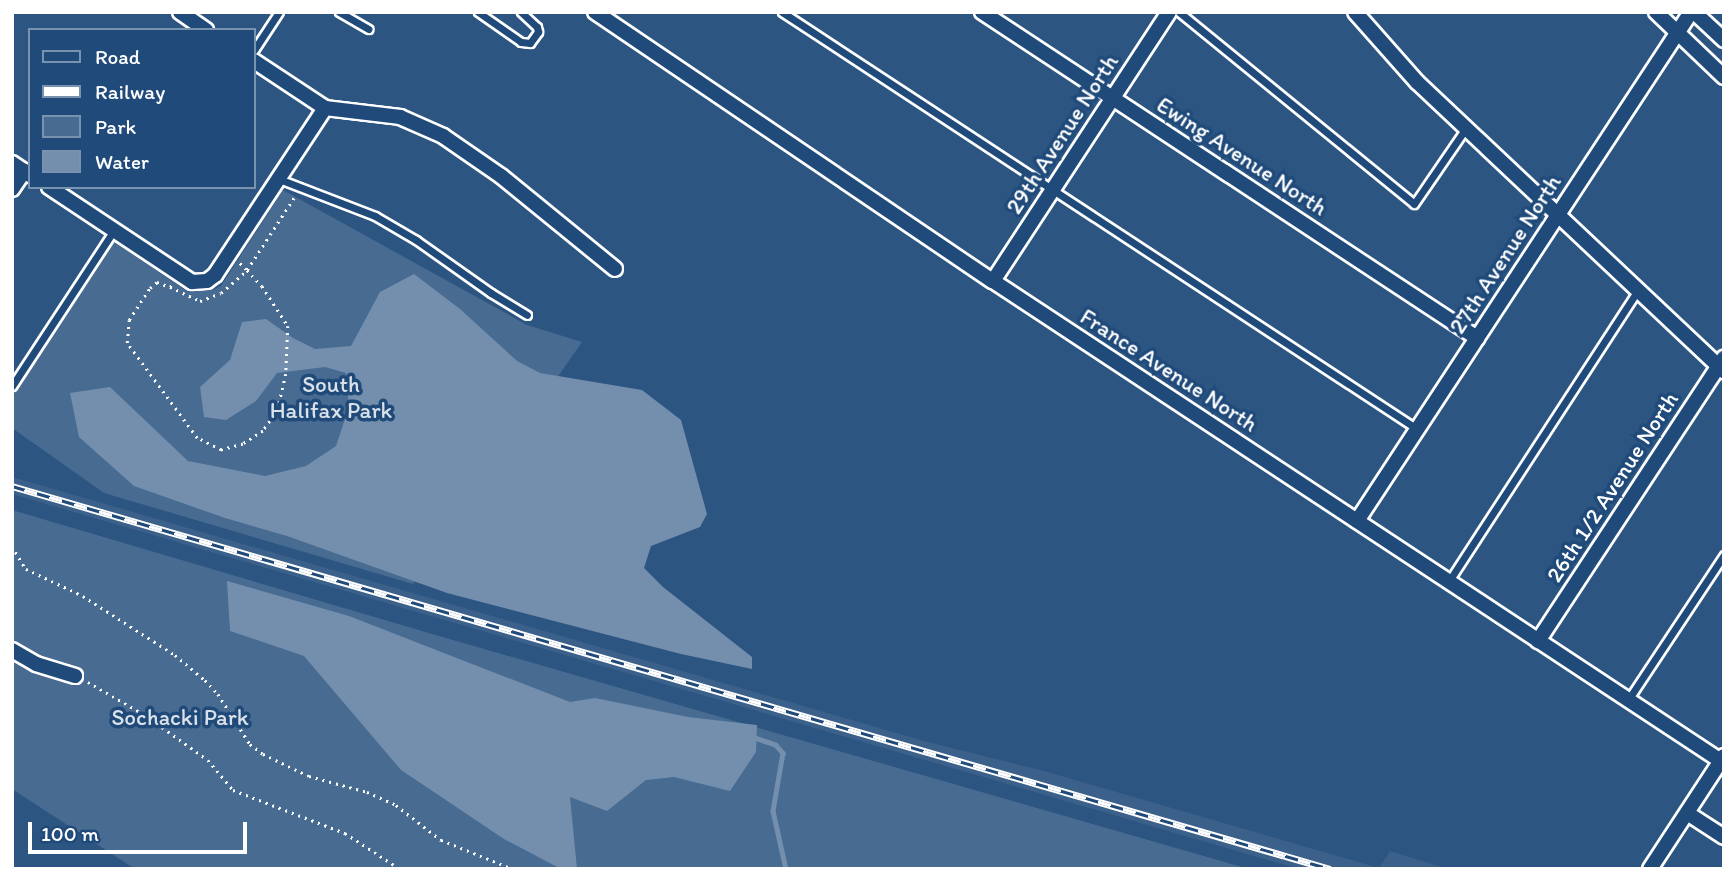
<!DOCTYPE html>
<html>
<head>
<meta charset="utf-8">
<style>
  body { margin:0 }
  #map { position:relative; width:1736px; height:881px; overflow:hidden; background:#2c5582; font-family:Itim,sans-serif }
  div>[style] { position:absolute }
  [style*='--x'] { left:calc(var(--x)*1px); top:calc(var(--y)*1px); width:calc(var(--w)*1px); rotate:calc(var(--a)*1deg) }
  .built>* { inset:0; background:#3b618b }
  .green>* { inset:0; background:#486b92 }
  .water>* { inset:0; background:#748fad }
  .stream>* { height:4.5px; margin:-2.25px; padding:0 2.25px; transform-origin:2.25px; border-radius:2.25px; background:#748fad }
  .path>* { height:2.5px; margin-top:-1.25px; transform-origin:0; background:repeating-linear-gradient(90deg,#fff 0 2px,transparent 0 7px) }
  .roads { filter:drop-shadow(2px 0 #fff) drop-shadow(-2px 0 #fff) drop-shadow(0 2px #fff) drop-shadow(0 -2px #fff) }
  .lane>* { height:7px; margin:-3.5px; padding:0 3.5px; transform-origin:3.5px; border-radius:3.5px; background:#1f4a7a }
  .street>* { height:14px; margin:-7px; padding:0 7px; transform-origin:7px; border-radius:7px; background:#1f4a7a }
  .rail>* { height:7px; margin-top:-3.5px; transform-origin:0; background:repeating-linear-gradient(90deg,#1f4a7a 0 13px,#fff 0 26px); box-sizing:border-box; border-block:2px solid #fff }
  span { translate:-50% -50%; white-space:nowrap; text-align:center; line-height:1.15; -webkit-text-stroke:7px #1f4a7a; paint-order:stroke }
  .street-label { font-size:23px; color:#fff }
  .park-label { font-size:23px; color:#dae1e9 }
  .frame { position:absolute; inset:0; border:14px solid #fff; pointer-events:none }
  .legend { position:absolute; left:28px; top:28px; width:228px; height:161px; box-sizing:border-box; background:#1f4a7a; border:2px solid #7992af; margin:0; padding:9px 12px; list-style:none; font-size:21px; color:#fff }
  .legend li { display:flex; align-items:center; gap:14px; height:35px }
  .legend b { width:35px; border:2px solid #7992af }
  .scale { position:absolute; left:28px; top:822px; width:219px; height:32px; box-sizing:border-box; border:4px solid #fff; border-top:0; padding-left:9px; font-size:21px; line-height:24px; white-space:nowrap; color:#fff; -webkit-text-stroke:5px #1f4a7a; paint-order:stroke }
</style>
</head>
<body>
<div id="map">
  <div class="built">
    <div style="clip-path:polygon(12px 477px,924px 741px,1044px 771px,1379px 868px,1390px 851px,1448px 869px,1299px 869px,12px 494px)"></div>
  </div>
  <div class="green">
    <div style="clip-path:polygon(283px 190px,527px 325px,582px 342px,413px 584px,104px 493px,12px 428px,12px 391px,113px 241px,188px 292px,213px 290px,221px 286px)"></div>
    <div style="clip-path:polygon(12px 510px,439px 636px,1249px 869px,135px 869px,12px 789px)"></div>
  </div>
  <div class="water">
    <div style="clip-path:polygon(414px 274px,460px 309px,517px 361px,540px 373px,642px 390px,681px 420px,707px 514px,700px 527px,651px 546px,644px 568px,663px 587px,752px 657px,752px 669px,681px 654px,447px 593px,287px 536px,225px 518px,134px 486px,79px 437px,70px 393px,110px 387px,188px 461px,265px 476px,306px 466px,336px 446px,349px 407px,346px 373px,325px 367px,277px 373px,256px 401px,226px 420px,204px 417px,200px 387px,230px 360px,242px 322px,266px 319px,293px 338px,315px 349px,351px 346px,380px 292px)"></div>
    <div style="clip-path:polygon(227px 581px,349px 616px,570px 702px,595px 698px,688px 717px,757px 725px,756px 752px,730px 791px,674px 777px,646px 780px,607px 811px,570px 797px,577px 869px,561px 869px,504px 839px,401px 770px,304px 656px,230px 631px)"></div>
  </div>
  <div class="stream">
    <div style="--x:756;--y:738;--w:21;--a:19"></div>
    <div style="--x:776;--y:745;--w:11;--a:49"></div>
    <div style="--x:783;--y:753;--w:59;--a:99.8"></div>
    <div style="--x:773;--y:811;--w:59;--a:77.4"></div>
  </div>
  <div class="path">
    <div style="--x:240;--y:263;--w:10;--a:45"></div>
    <div style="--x:247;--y:270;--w:88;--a:-57"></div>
    <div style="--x:170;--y:287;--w:33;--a:25"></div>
    <div style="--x:200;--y:301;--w:22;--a:-21"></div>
    <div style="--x:221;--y:293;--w:35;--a:-41"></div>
    <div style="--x:247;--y:270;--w:22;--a:47"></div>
    <div style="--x:262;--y:286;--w:48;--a:57"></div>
    <div style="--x:288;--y:326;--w:48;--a:92.4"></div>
    <div style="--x:286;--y:374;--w:37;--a:103"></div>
    <div style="--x:278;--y:410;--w:26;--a:126"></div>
    <div style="--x:263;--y:431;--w:24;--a:147"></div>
    <div style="--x:243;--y:444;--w:23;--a:165"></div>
    <div style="--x:221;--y:450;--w:27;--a:-153"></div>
    <div style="--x:197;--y:438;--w:118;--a:-126.4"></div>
    <div style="--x:127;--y:343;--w:23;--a:-85"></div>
    <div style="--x:129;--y:320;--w:38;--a:-57"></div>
    <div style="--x:150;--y:288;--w:9;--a:-41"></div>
    <div style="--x:157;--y:282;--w:14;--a:21"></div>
    <div style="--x:170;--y:287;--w:3;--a:-45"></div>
    <div style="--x:12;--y:546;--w:27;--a:59"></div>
    <div style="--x:26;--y:569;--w:63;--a:25.3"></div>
    <div style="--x:83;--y:596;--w:109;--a:32.7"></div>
    <div style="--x:175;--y:655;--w:39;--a:40"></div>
    <div style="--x:205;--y:680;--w:19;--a:47"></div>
    <div style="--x:218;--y:694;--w:59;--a:57.4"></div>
    <div style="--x:250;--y:744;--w:16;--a:38"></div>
    <div style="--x:263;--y:754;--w:51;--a:25.6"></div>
    <div style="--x:309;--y:776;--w:60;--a:15.4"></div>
    <div style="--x:367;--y:792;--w:32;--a:24"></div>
    <div style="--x:396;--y:805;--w:57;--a:37.9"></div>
    <div style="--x:441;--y:840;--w:78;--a:21.9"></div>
    <div style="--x:88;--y:682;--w:66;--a:30.1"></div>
    <div style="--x:145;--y:715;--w:77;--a:35.5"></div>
    <div style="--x:208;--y:760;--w:39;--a:50"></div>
    <div style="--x:233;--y:790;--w:120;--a:21"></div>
    <div style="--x:345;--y:833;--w:66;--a:33.2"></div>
  </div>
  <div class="roads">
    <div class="lane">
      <div style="--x:339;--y:12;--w:34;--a:30"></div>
      <div style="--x:478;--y:12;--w:52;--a:34.9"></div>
      <div style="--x:521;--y:42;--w:9;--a:6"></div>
      <div style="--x:530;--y:43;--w:14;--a:-54"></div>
      <div style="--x:538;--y:32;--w:5;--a:-101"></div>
      <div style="--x:537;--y:27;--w:22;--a:-137"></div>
      <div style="--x:782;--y:12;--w:760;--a:33.29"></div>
      <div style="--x:1179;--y:12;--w:303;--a:39.2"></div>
      <div style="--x:1414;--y:204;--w:92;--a:-55.6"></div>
      <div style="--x:254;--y:50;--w:45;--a:-56.7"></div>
      <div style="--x:279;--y:179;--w:103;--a:21.1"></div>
      <div style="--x:375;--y:216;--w:48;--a:30.3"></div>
      <div style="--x:416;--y:240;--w:92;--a:35.2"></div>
      <div style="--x:491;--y:293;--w:42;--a:31.4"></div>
      <div style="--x:12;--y:386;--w:186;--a:-56.8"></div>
      <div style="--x:1449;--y:581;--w:347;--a:-57"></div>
      <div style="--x:1628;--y:700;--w:174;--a:-56.5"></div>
    </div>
    <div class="street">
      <div style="--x:180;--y:12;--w:32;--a:35"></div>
      <div style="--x:595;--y:12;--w:480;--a:34.1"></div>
      <div style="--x:993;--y:281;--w:872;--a:33.4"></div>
      <div style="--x:982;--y:12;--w:593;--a:33.37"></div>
      <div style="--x:1355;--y:12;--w:94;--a:48.5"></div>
      <div style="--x:1417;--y:82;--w:422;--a:43.3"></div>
      <div style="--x:1656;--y:12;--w:94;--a:43.7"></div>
      <div style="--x:1694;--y:12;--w:41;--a:43"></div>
      <div style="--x:254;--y:61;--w:85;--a:33.5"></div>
      <div style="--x:325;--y:108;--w:76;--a:6.8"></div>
      <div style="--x:400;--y:117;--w:47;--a:23.8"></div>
      <div style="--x:443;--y:136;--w:70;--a:34.6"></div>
      <div style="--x:501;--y:176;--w:147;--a:39.2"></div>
      <div style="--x:12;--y:163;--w:22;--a:34"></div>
      <div style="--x:49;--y:187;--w:172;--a:33.6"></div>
      <div style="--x:192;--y:282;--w:15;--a:-4"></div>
      <div style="--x:207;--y:281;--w:10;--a:-37"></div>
      <div style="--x:215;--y:275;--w:200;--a:-56.6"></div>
      <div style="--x:12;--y:189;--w:22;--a:-56"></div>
      <div style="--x:993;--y:281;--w:321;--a:-56.8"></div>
      <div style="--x:1357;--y:521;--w:609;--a:-56.73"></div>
      <div style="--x:1538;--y:641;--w:339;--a:-56.7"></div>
      <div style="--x:12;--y:650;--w:28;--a:30"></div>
      <div style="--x:36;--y:664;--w:41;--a:17.1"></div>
      <div style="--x:1687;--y:813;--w:44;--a:33"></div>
      <div style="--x:1650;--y:869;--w:135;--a:-56.8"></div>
    </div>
  </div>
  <div class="rail">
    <div style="--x:12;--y:486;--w:1373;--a:16.2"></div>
  </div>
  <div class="street-label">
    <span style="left:1062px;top:134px;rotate:-57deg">29th Avenue North</span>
    <span style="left:1242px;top:156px;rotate:33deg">Ewing Avenue North</span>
    <span style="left:1505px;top:254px;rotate:-57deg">27th Avenue North</span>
    <span style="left:1169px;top:370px;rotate:33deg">France Avenue North</span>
    <span style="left:1612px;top:487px;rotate:-57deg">26th 1/2 Avenue North</span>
  </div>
  <div class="park-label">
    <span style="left:331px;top:397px">South<br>Halifax Park</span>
    <span style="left:180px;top:717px">Sochacki Park</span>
  </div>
  <div class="frame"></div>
  <ul class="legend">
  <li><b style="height:9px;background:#1f4a7a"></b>Road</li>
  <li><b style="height:9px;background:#fff"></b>Railway</li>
  <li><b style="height:19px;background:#486b92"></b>Park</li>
  <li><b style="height:19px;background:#748fad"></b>Water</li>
  </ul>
  <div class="scale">100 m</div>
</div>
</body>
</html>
